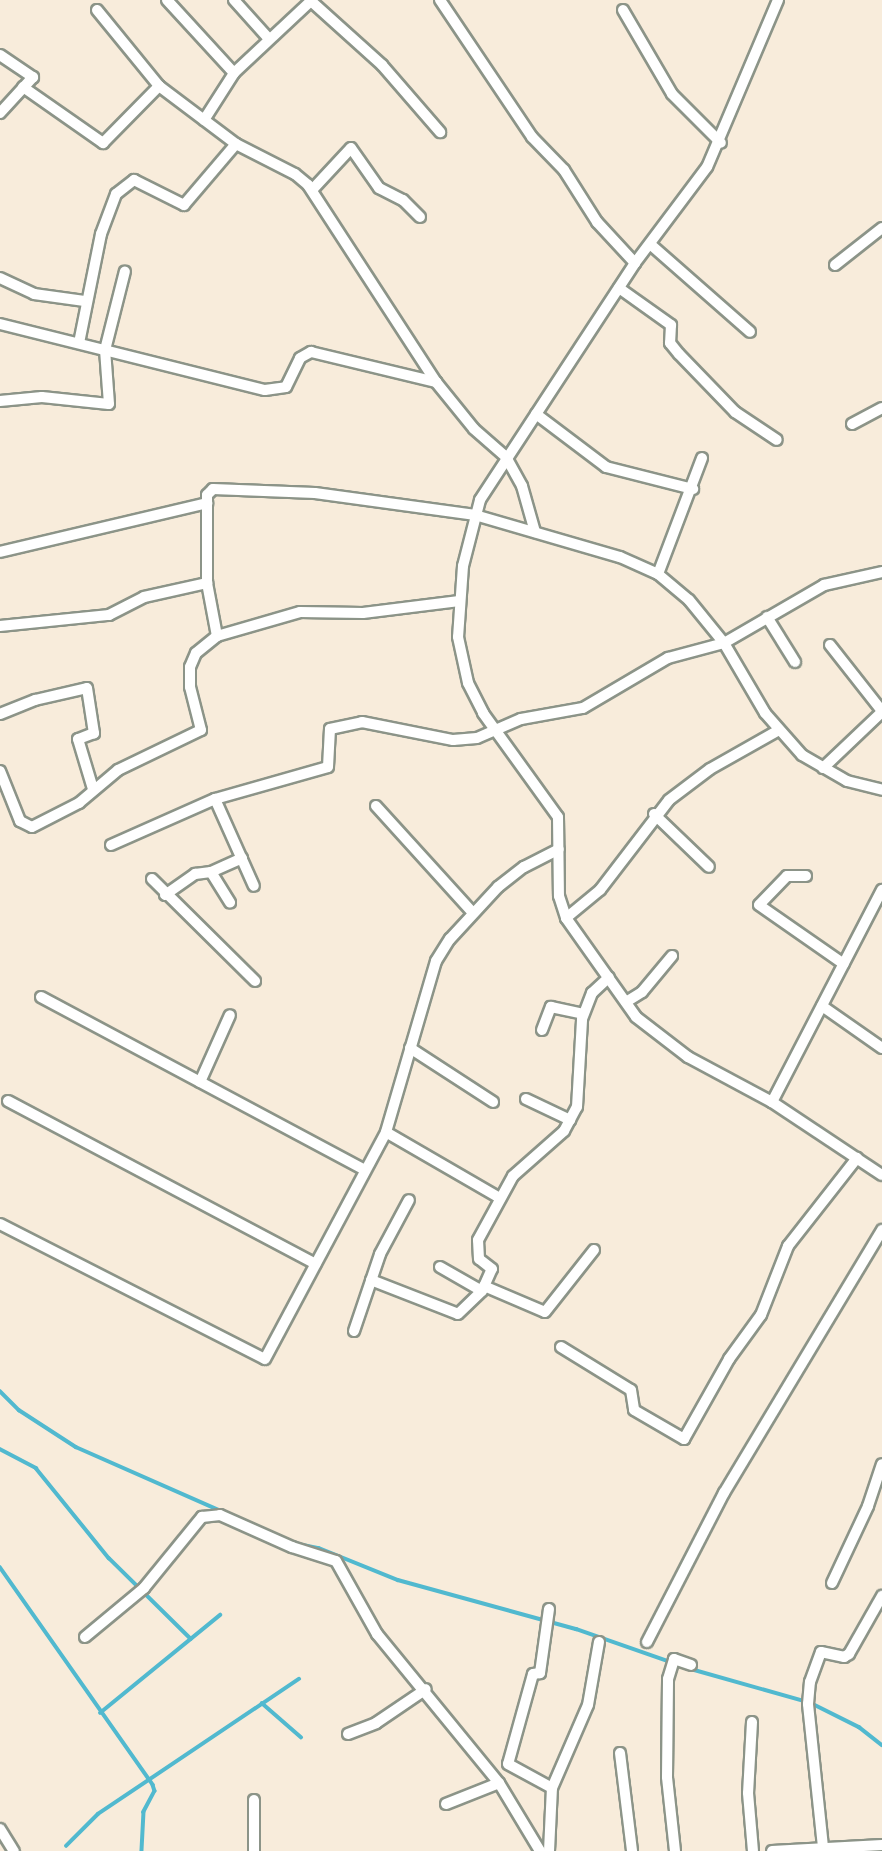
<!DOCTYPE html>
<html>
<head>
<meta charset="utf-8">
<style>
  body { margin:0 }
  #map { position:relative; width:882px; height:1851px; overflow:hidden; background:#f8ecdb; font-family:"Gentium Book Plus",serif }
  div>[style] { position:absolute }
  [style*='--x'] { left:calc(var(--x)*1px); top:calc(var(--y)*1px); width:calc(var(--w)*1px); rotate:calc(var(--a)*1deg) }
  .stream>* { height:3.5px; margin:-1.75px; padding:0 1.75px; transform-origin:1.75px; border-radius:1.75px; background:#51b9cf }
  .roads { filter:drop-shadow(2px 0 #8c9488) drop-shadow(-2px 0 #8c9488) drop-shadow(0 2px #8c9488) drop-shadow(0 -2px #8c9488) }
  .street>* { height:10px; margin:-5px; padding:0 5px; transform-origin:5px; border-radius:5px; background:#fff }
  span { translate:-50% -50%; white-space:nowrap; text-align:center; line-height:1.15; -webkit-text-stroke:7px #fff; paint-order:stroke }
</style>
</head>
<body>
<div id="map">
  <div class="stream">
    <div style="--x:0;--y:1391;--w:27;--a:45"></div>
    <div style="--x:19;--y:1410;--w:68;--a:33"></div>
    <div style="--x:76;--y:1447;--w:211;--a:23.8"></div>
    <div style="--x:0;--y:1449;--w:41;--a:27.8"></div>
    <div style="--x:36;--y:1468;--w:116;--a:51"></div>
    <div style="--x:109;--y:1558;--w:115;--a:44.6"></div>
    <div style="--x:298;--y:1544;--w:21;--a:11"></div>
    <div style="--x:319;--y:1548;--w:85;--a:22.1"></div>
    <div style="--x:398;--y:1580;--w:185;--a:15.4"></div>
    <div style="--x:576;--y:1629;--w:101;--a:19.2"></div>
    <div style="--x:0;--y:1567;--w:266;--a:54.9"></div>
    <div style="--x:153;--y:1785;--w:6;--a:72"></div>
    <div style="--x:155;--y:1791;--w:24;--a:118"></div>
    <div style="--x:144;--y:1812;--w:39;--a:93"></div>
    <div style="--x:691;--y:1669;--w:125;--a:15.8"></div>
    <div style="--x:811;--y:1703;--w:54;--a:26.6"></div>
    <div style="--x:859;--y:1727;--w:29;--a:38"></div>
    <div style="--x:262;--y:1703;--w:52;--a:41.1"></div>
    <div style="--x:100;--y:1713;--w:155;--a:-39.2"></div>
    <div style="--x:66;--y:1846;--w:45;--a:-45"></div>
    <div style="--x:98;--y:1814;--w:242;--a:-33.9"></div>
  </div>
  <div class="roads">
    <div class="street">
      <div style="--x:167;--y:0;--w:99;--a:47.5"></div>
      <div style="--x:234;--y:0;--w:52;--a:48.1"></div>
      <div style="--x:440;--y:0;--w:165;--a:56.1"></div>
      <div style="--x:532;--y:137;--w:46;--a:45.9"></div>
      <div style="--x:564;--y:170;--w:62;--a:57.6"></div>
      <div style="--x:597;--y:222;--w:56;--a:47.2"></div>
      <div style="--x:778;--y:0;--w:181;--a:113"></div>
      <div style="--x:707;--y:167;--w:120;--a:126.9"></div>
      <div style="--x:635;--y:263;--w:283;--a:123.2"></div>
      <div style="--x:480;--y:500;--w:68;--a:104.4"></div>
      <div style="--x:463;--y:566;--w:71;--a:94"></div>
      <div style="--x:458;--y:637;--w:47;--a:77.7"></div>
      <div style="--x:468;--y:683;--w:34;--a:63"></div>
      <div style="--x:483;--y:713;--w:128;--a:54.2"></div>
      <div style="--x:558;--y:817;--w:79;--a:89.3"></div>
      <div style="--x:559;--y:896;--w:23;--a:72"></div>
      <div style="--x:566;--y:918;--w:121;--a:54.7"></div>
      <div style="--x:636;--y:1017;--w:66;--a:37.6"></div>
      <div style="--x:688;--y:1057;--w:95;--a:28.2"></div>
      <div style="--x:772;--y:1102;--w:132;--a:33.6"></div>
      <div style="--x:311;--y:1;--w:96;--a:42"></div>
      <div style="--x:382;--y:65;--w:89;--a:49.1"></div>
      <div style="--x:97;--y:10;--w:98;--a:50.8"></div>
      <div style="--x:159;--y:86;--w:96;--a:37"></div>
      <div style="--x:236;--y:144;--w:66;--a:27"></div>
      <div style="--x:295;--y:174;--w:17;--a:40"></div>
      <div style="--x:308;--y:185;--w:235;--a:57"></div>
      <div style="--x:436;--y:382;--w:60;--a:51"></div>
      <div style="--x:474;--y:429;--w:43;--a:41.2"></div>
      <div style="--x:506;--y:457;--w:33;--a:61"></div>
      <div style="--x:522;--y:486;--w:48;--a:74.2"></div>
      <div style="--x:623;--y:10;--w:97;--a:59.7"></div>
      <div style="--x:672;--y:94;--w:69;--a:45"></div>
      <div style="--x:0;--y:55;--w:40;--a:34"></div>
      <div style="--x:33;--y:77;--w:49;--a:132.5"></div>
      <div style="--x:23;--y:87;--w:98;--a:35"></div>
      <div style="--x:103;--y:143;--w:80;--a:-45.5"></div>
      <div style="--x:204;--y:120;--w:56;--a:-57.4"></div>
      <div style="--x:234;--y:73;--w:107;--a:-43.1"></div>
      <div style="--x:312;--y:190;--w:57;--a:-47.1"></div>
      <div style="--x:351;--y:148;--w:49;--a:55"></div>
      <div style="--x:379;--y:188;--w:27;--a:27"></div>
      <div style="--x:403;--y:200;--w:24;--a:45"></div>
      <div style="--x:650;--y:244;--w:133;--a:41.3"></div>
      <div style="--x:835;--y:265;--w:60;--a:-38.2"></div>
      <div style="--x:0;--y:278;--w:38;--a:25"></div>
      <div style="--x:34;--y:294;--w:51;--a:7.8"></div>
      <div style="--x:619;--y:288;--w:64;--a:35.4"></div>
      <div style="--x:671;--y:325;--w:18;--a:93"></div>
      <div style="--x:670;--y:343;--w:14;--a:51"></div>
      <div style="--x:679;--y:354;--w:81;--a:46"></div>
      <div style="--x:735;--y:412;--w:50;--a:33.7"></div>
      <div style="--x:0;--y:324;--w:273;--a:14"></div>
      <div style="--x:265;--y:390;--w:21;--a:-8"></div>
      <div style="--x:286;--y:387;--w:32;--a:-64"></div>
      <div style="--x:300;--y:358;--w:13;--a:-29"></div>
      <div style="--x:311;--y:352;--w:129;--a:13.5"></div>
      <div style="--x:79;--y:343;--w:111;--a:-78.6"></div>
      <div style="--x:101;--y:234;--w:43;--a:-69.4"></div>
      <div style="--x:116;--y:194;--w:23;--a:-38"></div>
      <div style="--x:134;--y:180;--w:56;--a:26.6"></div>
      <div style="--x:184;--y:205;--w:80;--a:-49.6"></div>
      <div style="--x:0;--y:401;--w:42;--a:-5.4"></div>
      <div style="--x:42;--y:397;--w:67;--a:6"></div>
      <div style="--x:109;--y:404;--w:54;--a:-94.2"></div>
      <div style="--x:105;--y:350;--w:81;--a:-75.8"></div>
      <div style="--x:536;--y:414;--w:88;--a:37.1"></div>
      <div style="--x:606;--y:467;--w:90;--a:14.2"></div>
      <div style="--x:852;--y:424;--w:34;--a:-28"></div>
      <div style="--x:0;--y:552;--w:213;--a:-13.3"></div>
      <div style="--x:658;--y:574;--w:124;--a:-69.2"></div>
      <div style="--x:767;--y:617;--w:53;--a:58.1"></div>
      <div style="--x:0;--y:626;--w:110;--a:-5.8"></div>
      <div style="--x:109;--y:615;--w:39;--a:-27"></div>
      <div style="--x:144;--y:597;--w:65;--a:-12.5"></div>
      <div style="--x:217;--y:636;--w:54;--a:-100.7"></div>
      <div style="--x:207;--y:583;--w:88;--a:-90"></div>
      <div style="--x:207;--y:495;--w:8;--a:-45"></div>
      <div style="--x:213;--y:489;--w:102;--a:2.2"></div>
      <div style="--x:315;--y:493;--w:162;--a:7.8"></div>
      <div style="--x:475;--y:515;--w:151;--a:16.2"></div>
      <div style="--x:620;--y:557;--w:42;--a:24.1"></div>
      <div style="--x:658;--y:574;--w:40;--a:40"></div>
      <div style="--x:689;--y:600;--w:55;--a:50.9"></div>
      <div style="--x:724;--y:643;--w:81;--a:59.6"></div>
      <div style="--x:765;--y:713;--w:56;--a:48.6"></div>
      <div style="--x:802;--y:755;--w:52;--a:30"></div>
      <div style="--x:847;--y:781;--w:36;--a:14"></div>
      <div style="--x:830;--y:645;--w:84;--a:51.8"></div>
      <div style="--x:0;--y:714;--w:38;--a:-22"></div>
      <div style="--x:35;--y:700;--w:53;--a:-13"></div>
      <div style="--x:87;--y:688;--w:46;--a:81.2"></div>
      <div style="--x:94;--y:733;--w:17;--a:159"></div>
      <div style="--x:78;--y:739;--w:52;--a:73.3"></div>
      <div style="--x:823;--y:768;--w:81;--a:-43.5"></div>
      <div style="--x:0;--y:771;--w:54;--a:68.2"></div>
      <div style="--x:20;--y:821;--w:13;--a:27"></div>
      <div style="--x:32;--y:827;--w:53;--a:-27.1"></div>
      <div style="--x:79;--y:803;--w:51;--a:-40.2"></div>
      <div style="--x:118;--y:770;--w:92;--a:-25.7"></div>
      <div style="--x:201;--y:730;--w:44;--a:-104.3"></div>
      <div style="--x:190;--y:687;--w:20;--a:-90"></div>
      <div style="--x:190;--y:667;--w:15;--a:-67"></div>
      <div style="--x:196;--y:653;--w:27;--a:-39"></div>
      <div style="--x:217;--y:636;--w:86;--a:-16.1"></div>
      <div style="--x:300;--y:612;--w:63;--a:0.9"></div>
      <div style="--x:363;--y:613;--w:97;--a:-7.1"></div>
      <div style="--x:215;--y:799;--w:95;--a:65.9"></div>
      <div style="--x:376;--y:806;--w:144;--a:47.8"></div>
      <div style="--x:654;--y:814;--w:76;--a:43.9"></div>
      <div style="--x:111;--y:845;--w:114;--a:-23.9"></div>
      <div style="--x:215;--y:799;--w:117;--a:-15.8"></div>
      <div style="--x:328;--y:767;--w:38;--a:-87"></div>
      <div style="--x:330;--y:729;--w:33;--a:-12"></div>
      <div style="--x:362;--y:722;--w:93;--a:11.2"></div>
      <div style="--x:453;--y:740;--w:24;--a:-5"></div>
      <div style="--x:477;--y:738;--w:48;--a:-23.4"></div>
      <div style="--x:521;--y:719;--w:63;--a:-10.1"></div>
      <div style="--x:583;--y:708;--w:99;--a:-30.5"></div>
      <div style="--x:668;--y:658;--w:58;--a:-15"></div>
      <div style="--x:724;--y:643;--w:116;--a:-30.1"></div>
      <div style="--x:824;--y:585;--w:59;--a:-12.6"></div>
      <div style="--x:211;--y:872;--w:34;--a:-24"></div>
      <div style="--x:806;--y:876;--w:19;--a:180"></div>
      <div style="--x:787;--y:876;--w:40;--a:134"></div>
      <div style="--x:759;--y:905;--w:103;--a:34.8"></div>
      <div style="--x:152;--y:879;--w:145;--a:44.7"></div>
      <div style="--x:165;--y:895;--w:37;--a:-35"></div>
      <div style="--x:195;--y:874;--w:16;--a:-7"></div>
      <div style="--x:211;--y:872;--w:36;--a:58"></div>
      <div style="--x:566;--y:918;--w:44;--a:-39.5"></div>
      <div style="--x:600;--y:890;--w:113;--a:-52.5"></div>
      <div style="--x:669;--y:800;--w:51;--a:-37.1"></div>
      <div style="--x:710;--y:769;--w:79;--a:-29.5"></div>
      <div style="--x:41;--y:997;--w:367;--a:28.1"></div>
      <div style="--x:626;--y:1002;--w:19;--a:-32"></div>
      <div style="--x:642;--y:992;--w:47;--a:-50.2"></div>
      <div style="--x:822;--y:1006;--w:73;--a:35"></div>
      <div style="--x:542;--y:1030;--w:25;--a:-69"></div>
      <div style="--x:551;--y:1007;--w:33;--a:12"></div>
      <div style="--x:410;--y:1048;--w:99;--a:33"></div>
      <div style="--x:200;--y:1082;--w:73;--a:-65.9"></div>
      <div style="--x:526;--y:1099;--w:49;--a:25.5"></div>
      <div style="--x:8;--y:1101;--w:348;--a:27.9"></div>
      <div style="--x:772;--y:1102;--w:239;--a:-62.6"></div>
      <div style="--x:498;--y:1197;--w:129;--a:-149.9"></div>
      <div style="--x:386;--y:1132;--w:178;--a:-73.7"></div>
      <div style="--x:436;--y:961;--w:26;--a:-58"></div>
      <div style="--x:450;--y:939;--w:71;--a:-47.3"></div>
      <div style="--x:498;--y:887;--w:33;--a:-38"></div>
      <div style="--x:524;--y:867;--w:39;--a:-27"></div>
      <div style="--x:0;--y:1224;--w:297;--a:27"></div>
      <div style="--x:265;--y:1359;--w:257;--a:-61.9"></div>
      <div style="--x:440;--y:1267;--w:48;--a:29.7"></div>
      <div style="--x:371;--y:1280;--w:93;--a:21.3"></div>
      <div style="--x:458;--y:1314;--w:33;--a:-44"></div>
      <div style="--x:482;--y:1291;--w:24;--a:-66"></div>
      <div style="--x:492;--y:1269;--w:16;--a:-142"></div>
      <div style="--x:479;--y:1259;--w:19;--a:-93"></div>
      <div style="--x:478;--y:1240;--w:73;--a:-61.3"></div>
      <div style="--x:513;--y:1176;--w:68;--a:-41.4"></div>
      <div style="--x:564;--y:1131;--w:27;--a:-62"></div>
      <div style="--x:577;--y:1107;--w:88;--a:-86.7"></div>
      <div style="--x:582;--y:1019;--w:28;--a:-69"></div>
      <div style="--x:592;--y:993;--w:23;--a:-43"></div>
      <div style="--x:484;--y:1286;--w:66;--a:23.1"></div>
      <div style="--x:545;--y:1312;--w:79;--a:-51.7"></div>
      <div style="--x:354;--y:1331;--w:81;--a:-71.3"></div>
      <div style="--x:380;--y:1254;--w:61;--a:-61.8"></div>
      <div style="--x:561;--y:1347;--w:82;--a:31.6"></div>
      <div style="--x:631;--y:1390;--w:20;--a:81"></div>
      <div style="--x:634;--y:1410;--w:58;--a:30.1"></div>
      <div style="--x:684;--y:1439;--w:92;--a:-60.6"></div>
      <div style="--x:729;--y:1359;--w:54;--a:-54"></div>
      <div style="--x:761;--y:1315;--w:74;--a:-68.6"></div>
      <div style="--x:788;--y:1246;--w:112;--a:-51.9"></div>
      <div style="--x:832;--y:1583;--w:85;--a:-64.9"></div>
      <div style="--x:868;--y:1506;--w:44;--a:-71.6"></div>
      <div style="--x:549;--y:1609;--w:65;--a:98"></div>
      <div style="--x:540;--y:1673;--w:7;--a:172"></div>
      <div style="--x:533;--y:1674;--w:93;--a:105.5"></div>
      <div style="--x:508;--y:1764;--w:50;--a:28.6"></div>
      <div style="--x:85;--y:1637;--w:77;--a:-39.7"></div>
      <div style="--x:144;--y:1588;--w:92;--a:-50.8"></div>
      <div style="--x:202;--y:1517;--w:18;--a:-6"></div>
      <div style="--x:220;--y:1515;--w:79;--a:24"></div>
      <div style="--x:292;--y:1547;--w:46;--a:17.7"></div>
      <div style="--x:336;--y:1561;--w:84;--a:60.7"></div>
      <div style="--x:377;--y:1634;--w:193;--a:50.7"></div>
      <div style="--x:499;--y:1783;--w:79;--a:58.9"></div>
      <div style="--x:647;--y:1642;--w:168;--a:-62.7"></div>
      <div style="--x:724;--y:1493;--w:307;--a:-59"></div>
      <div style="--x:752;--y:1722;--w:71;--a:93.2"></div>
      <div style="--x:748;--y:1793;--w:58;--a:85.1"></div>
      <div style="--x:348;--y:1734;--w:30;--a:-21"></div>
      <div style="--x:376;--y:1723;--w:60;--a:-34.2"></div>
      <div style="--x:620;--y:1753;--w:99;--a:83"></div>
      <div style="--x:446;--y:1804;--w:57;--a:-21.6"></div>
      <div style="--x:0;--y:1829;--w:26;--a:58"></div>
      <div style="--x:823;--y:1847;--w:144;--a:-96"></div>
      <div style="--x:808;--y:1704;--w:22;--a:-85"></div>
      <div style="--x:810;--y:1682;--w:32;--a:-70"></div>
      <div style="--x:821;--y:1652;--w:24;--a:12"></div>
      <div style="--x:844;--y:1657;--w:6;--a:-31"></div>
      <div style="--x:849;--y:1654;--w:67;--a:-60.4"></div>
      <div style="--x:254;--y:1851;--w:51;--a:-90"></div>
      <div style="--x:549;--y:1851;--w:63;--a:-87.3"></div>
      <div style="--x:552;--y:1788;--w:90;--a:-66.6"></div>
      <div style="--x:588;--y:1705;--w:64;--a:-80.1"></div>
      <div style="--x:675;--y:1851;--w:74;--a:-96.2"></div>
      <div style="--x:667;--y:1777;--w:98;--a:-89.4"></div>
      <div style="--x:668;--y:1679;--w:21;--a:-73"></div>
      <div style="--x:674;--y:1659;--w:18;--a:19"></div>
      <div style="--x:772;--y:1851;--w:110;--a:-3.1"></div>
    </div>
  </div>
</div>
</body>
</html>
